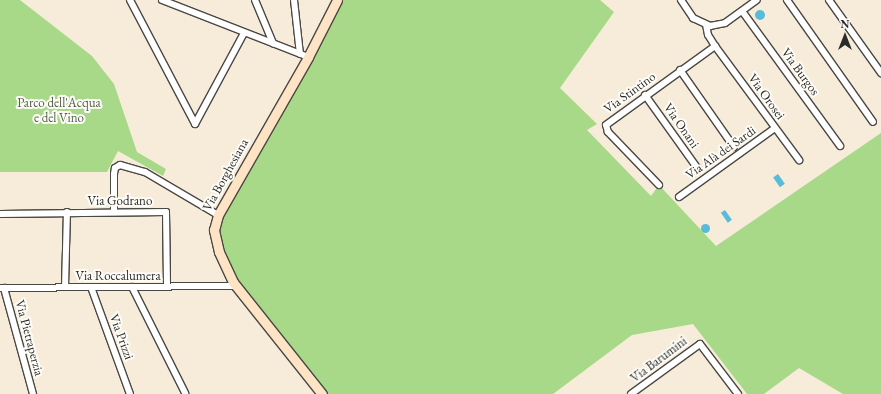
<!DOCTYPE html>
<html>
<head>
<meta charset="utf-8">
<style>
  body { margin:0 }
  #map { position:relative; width:881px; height:394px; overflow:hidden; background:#f7ecda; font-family:"EB Garamond",serif }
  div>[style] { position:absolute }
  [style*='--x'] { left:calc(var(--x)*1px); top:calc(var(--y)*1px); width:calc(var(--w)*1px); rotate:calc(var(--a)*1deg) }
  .green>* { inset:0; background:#a7d989 }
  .water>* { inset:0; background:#5abbd9; transform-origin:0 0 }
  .round { border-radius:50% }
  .roads { filter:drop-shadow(1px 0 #4a4845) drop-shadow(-1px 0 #4a4845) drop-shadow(0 1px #4a4845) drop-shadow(0 -1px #4a4845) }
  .street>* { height:6px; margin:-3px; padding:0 3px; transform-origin:3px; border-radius:3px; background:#fff }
  .secondary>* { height:9px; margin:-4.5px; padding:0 4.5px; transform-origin:4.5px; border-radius:4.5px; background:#fee4c5 }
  span { translate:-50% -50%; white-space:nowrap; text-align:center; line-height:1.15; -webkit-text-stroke:4px #fdfcf7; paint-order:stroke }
  .street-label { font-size:13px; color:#2b2b2b }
  .park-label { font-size:13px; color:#505f47 }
  .north { position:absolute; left:825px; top:16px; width:40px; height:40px; -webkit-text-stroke:3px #fdfcf7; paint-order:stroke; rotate:0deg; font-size:11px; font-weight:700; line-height:16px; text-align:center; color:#2b2b2b }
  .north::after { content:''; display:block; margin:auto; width:14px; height:18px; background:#2b2b2b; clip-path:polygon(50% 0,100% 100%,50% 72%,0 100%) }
</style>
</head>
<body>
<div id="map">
  <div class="green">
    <div style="clip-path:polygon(0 0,20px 0,92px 56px,114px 84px,137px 152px,166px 169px,163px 176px,118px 151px,107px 172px,0 172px)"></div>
    <div style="clip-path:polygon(337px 0,600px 0,614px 12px,560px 88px,597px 124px,587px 130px,651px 196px,659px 185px,716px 246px,881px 133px,881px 394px,843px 394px,799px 368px,764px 394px,747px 394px,693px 324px,632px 335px,553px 394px,322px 394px,236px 286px,214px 230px)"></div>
  </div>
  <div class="water">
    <div class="round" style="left:755px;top:10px;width:10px;height:10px"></div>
    <div style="left:778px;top:174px;width:12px;height:6px;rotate:55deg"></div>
    <div style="left:725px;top:210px;width:12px;height:5px;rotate:55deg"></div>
    <div class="round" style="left:700.5px;top:223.5px;width:9px;height:9px"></div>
  </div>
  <div class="roads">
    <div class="street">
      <div style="--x:130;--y:0;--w:140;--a:62.3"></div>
      <div style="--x:195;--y:124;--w:103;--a:-61.7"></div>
      <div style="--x:162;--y:0;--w:157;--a:21.3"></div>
      <div style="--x:255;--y:0;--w:47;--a:67.3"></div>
      <div style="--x:294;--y:0;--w:54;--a:83.7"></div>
      <div style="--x:681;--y:0;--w:22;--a:56"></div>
      <div style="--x:693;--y:18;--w:19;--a:25"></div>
      <div style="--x:710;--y:26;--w:15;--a:-11"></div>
      <div style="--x:725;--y:23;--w:39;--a:-36"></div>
      <div style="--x:787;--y:0;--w:149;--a:54.8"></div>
      <div style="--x:829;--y:0;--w:90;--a:54.5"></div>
      <div style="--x:742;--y:11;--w:167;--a:54"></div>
      <div style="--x:715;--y:46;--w:142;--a:53.6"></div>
      <div style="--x:680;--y:70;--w:94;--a:55"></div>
      <div style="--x:645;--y:95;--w:91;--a:54.4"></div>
      <div style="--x:659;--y:185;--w:74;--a:-133.9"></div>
      <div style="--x:608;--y:132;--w:7;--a:-106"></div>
      <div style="--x:606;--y:125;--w:135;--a:-35.9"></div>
      <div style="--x:715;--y:46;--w:13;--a:-122"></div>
      <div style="--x:708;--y:35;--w:10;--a:-101"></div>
      <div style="--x:679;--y:197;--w:118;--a:-35.7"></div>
      <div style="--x:114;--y:212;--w:38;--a:-90"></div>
      <div style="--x:114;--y:174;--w:6;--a:-81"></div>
      <div style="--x:115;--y:168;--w:6;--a:-31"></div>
      <div style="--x:120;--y:165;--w:26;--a:16"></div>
      <div style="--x:145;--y:172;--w:85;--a:30.5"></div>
      <div style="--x:0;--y:214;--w:166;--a:-0.7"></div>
      <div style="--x:166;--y:212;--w:75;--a:89.2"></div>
      <div style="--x:65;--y:287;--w:75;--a:-88.5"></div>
      <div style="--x:91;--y:287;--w:114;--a:70"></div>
      <div style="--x:132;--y:287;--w:119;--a:63.4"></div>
      <div style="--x:0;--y:288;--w:236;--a:-0.5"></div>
      <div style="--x:4;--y:288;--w:110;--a:74.7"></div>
      <div style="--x:631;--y:394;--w:85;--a:-35.9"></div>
      <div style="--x:700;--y:344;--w:63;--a:52.8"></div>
    </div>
    <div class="secondary">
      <div style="--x:322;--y:394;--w:143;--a:-128.5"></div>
      <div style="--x:233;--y:282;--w:33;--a:-115"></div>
      <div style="--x:219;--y:252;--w:23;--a:-103"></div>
      <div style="--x:214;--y:230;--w:16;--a:-75"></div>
      <div style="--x:218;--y:215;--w:182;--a:-60.3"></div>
      <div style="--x:308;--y:57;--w:64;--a:-63"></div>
    </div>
  </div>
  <div class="street-label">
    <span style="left:800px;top:72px;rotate:54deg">Via Burgos</span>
    <span style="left:630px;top:93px;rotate:-36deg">Via Stintino</span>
    <span style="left:766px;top:97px;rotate:54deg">Via Orosei</span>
    <span style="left:681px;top:126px;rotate:55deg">Via Onani</span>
    <span style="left:721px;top:153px;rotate:-35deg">Via Alà dei Sardi</span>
    <span style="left:226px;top:175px;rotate:-61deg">Via Borghesiana</span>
    <span style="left:120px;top:201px">Via Godrano</span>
    <span style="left:118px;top:276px">Via Roccalumera</span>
    <span style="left:121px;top:337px;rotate:70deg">Via Prizzi</span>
    <span style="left:29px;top:338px;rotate:75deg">Via Pietraperzia</span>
    <span style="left:659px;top:360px;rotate:-37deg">Via Barumini</span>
  </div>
  <div class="park-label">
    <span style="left:59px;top:111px">Parco dell'Acqua<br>e del Vino</span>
  </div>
  <div class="north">N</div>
</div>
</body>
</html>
